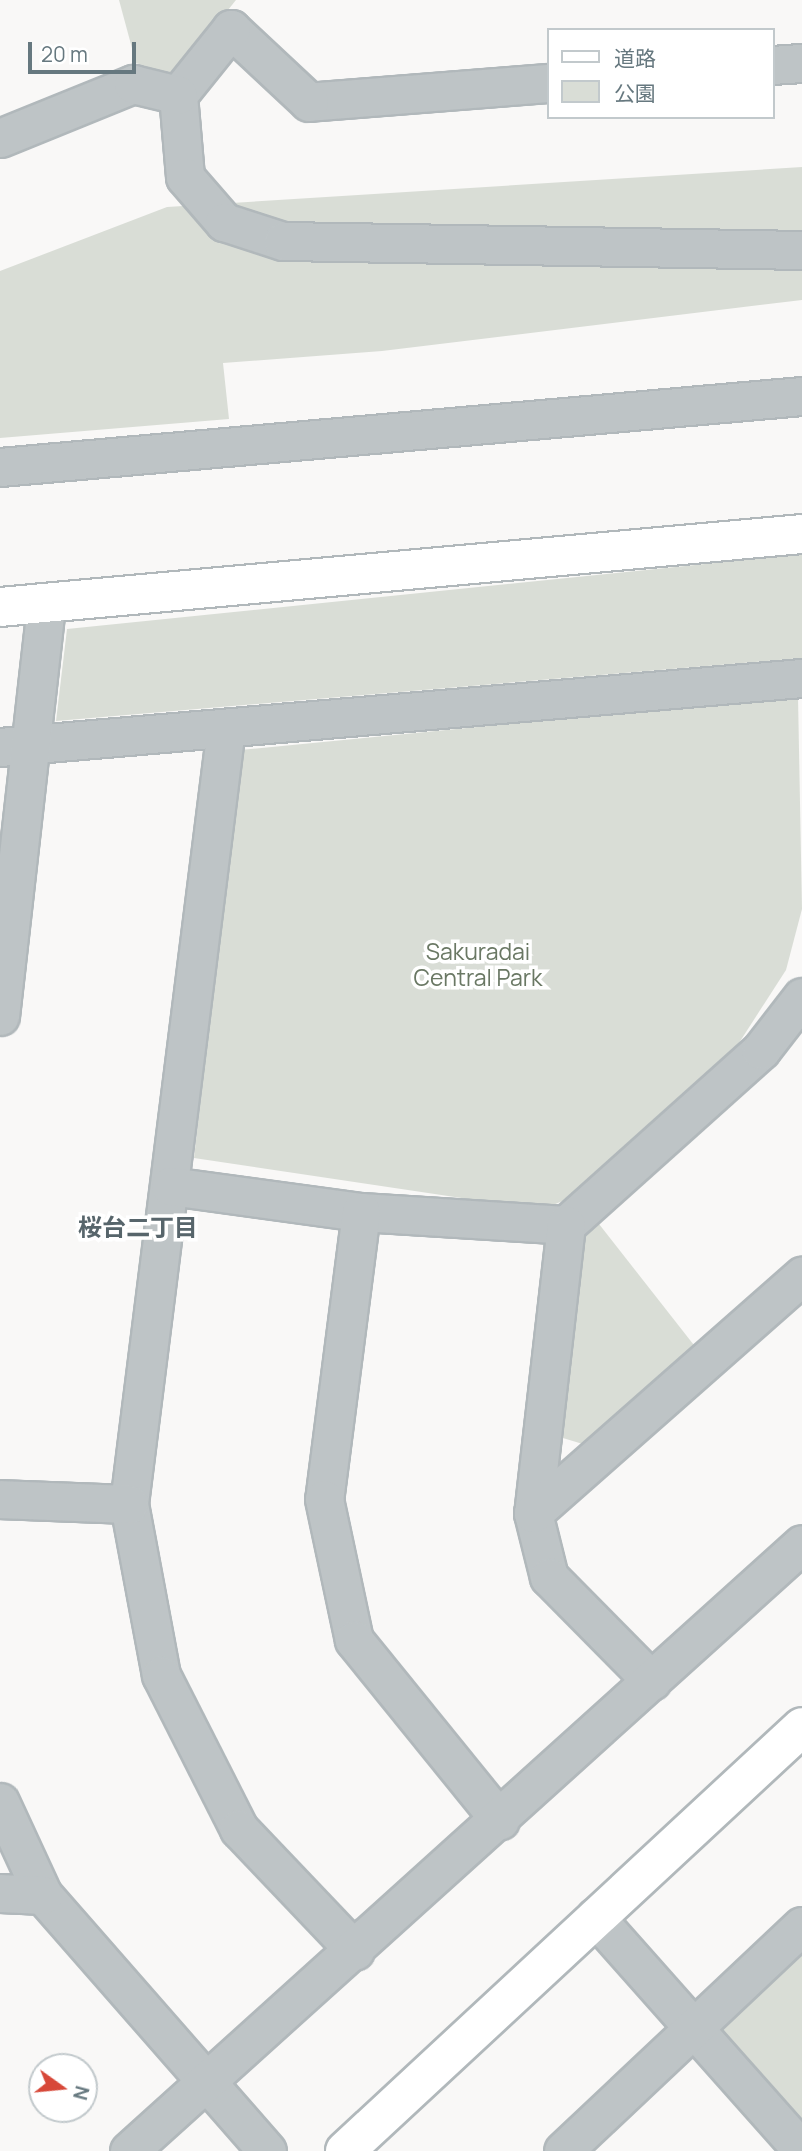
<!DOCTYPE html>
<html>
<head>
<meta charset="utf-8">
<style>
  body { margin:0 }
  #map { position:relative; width:802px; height:2151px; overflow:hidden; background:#f9f8f7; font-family:Manrope,"Noto Sans JP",sans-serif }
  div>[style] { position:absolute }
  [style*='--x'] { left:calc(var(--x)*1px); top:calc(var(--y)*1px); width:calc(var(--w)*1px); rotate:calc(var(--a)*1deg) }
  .green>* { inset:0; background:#d9ddd6 }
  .roads { filter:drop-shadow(2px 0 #b1b8bb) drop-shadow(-2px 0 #b1b8bb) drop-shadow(0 2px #b1b8bb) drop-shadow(0 -2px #b1b8bb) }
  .street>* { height:37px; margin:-18.5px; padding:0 18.5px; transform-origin:18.5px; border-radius:18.5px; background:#bec4c6 }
  .secondary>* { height:38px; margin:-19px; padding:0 19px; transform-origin:19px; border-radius:19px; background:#fff }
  span { translate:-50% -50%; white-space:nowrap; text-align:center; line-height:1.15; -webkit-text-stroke:7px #fff; paint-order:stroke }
  .park-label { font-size:23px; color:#6a7864 }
  .neighbourhood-label { font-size:24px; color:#57656b; font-weight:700 }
  .legend { position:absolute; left:547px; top:28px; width:228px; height:91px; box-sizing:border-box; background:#fff; border:2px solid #c2c9cc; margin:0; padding:9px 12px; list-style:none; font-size:21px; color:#66787f }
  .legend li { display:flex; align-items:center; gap:14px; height:35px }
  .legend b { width:35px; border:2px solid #c2c9cc }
  .north { position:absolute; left:28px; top:2053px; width:70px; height:70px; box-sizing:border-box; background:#fff; border:2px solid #c2c9cc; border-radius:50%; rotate:105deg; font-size:19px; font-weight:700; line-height:28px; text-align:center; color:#66787f }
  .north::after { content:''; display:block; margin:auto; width:24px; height:32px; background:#d74839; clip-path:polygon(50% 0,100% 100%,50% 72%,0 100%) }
  .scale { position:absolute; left:28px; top:42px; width:108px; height:32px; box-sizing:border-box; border:4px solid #66787f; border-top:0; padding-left:9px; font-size:21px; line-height:24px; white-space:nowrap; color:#66787f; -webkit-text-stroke:5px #fff; paint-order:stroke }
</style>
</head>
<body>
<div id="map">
  <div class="green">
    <div style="clip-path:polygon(119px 0,236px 0,175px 76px,136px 63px)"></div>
    <div style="clip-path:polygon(802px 167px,802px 300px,382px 351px,223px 363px,229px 419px,0 438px,0 271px,167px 207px)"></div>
    <div style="clip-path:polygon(802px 554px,802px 658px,56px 721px,67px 629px)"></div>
    <div style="clip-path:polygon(798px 696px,802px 909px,786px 970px,737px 1046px,572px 1197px,541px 1210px,194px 1158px,240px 750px)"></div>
    <div style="clip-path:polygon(599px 1224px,697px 1349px,586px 1445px,553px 1435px,579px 1239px)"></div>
    <div style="clip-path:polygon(802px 1948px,802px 2133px,710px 2034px)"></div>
  </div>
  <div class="roads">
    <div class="street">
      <div style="--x:772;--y:65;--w:30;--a:-4"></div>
      <div style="--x:548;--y:83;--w:240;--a:175.5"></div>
      <div style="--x:309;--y:102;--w:107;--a:-136.9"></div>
      <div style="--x:231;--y:29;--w:85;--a:128.8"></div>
      <div style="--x:178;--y:95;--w:82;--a:85.1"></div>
      <div style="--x:185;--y:177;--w:60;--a:49.1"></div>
      <div style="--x:224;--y:222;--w:62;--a:17.9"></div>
      <div style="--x:283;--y:241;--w:519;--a:0.99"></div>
      <div style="--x:0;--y:138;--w:144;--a:-22.1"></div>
      <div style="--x:133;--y:84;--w:46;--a:13.7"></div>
      <div style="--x:0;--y:467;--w:805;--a:-5.06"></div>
      <div style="--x:226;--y:728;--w:782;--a:97.13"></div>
      <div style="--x:129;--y:1504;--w:174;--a:79.4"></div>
      <div style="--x:161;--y:1675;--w:173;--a:63.1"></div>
      <div style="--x:239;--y:1829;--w:168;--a:46.4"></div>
      <div style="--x:0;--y:747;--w:805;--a:-4.92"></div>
      <div style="--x:0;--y:1016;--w:415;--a:-83.6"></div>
      <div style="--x:170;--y:1186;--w:193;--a:7.8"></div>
      <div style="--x:361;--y:1212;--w:205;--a:3.6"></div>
      <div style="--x:566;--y:1225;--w:262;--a:-41.9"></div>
      <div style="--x:761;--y:1050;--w:67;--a:-52.3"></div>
      <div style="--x:361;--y:1212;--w:289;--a:97.3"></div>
      <div style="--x:324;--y:1499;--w:144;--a:78"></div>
      <div style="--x:354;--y:1640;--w:232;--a:51"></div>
      <div style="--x:566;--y:1225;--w:290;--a:96.5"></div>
      <div style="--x:533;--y:1513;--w:66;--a:76"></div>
      <div style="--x:549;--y:1577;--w:146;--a:45.3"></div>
      <div style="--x:0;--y:1499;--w:129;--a:2.2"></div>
      <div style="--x:533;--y:1513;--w:359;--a:-41.4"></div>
      <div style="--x:0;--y:1802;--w:102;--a:65.2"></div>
      <div style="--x:43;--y:1895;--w:340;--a:48.8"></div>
      <div style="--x:0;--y:1893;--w:43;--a:2.7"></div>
      <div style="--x:595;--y:1917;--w:312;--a:48.4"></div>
      <div style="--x:129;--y:2151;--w:906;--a:-42.05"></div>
      <div style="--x:563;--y:2151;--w:328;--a:-43.3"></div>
    </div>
    <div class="secondary">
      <div style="--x:0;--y:607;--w:805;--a:-5.2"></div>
      <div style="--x:345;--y:2151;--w:623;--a:-42.85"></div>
    </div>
  </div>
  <div class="park-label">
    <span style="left:478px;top:964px">Sakuradai<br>Central Park</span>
  </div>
  <div class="neighbourhood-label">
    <span style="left:138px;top:1227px">桜台二丁目</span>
  </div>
  <ul class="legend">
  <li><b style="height:9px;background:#fff"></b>道路</li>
  <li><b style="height:19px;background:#d9ddd6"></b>公園</li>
  </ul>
  <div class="north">N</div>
  <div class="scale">20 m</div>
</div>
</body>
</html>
